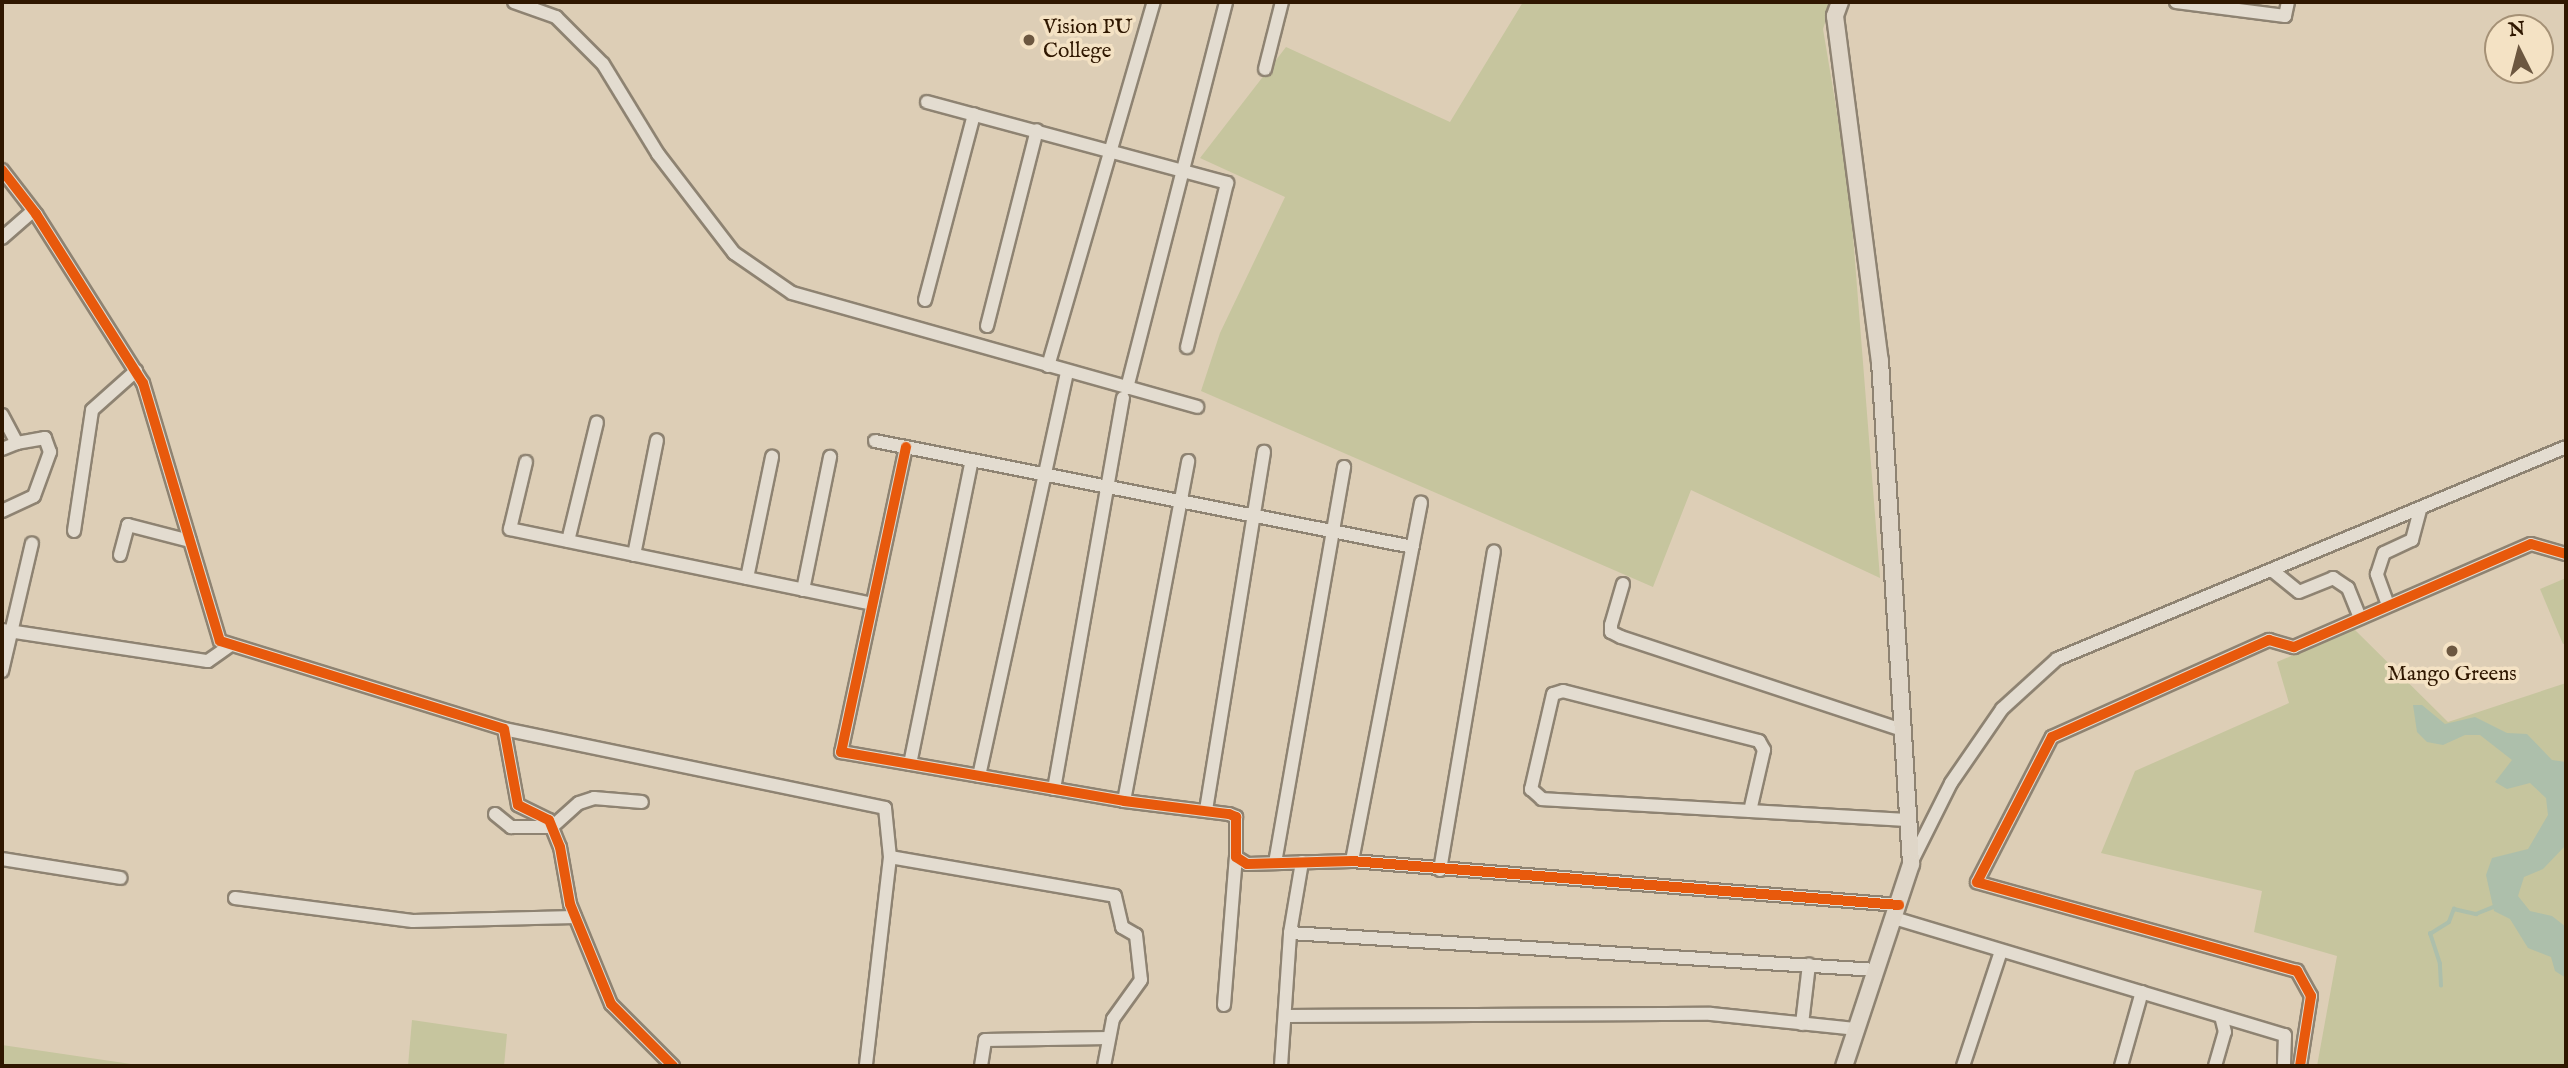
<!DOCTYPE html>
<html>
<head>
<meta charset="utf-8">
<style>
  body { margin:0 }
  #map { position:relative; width:2568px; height:1068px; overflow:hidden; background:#ddceb6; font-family:"IM FELL English",serif }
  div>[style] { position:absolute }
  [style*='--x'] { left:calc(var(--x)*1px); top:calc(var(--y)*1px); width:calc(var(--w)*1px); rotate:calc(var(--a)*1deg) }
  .green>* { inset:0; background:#c6c59e }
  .water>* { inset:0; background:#adbfab }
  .stream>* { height:3.5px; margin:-1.75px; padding:0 1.75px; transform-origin:1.75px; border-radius:1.75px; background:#adbfab }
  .roads { filter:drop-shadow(2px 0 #8e8372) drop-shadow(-2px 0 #8e8372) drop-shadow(0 2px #8e8372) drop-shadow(0 -2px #8e8372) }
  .minor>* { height:12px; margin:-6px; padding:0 6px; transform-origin:6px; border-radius:6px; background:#e3dcd0 }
  .major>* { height:16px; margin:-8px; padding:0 8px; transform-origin:8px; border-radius:8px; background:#dfd6c8 }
  .cycleway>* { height:10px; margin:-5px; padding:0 5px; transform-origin:5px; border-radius:5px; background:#e8590c }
  .dots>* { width:19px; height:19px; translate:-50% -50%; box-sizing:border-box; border:4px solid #f4e2c4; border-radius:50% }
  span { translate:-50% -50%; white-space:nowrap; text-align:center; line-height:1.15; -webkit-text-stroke:7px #f4e2c4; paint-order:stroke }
  .poi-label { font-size:21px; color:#2f1700 }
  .left { translate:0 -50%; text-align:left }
  .frame { position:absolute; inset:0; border:4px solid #2f1700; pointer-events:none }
  .north { position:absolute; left:2484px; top:14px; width:70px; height:70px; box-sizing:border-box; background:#f4e2c4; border:2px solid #a59176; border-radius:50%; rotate:354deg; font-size:19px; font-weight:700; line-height:28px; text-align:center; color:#2f1700 }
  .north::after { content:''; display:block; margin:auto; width:24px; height:32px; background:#6c5740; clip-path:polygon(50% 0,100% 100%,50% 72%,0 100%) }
</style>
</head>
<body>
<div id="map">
  <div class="green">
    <div style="clip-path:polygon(1523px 2px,1832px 2px,1823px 29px,1849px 185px,1880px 578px,1691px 490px,1653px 587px,1201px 391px,1220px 333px,1285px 197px,1200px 158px,1286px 47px,1450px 122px)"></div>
    <div style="clip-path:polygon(2566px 578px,2566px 643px,2563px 644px,2540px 589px)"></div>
    <div style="clip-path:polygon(2354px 629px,2448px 722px,2566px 683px,2566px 1066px,2317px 1066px,2337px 956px,2254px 932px,2262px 891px,2101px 853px,2135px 771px,2289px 703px,2277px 662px)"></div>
    <div style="clip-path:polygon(412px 1020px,507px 1034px,504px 1066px,408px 1066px)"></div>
    <div style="clip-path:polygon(2px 1045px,131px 1064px,151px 1066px,2px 1066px)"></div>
  </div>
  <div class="water">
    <div style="clip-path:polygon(2413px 705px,2422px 705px,2445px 724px,2475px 717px,2507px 733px,2527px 734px,2552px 760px,2566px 762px,2566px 845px,2543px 869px,2524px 877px,2518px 896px,2530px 911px,2552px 916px,2566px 927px,2566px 978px,2555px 971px,2551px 957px,2528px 948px,2510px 919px,2494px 911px,2486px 875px,2492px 858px,2528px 849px,2548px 815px,2546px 798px,2530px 783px,2507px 789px,2495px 782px,2512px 760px,2480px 735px,2465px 735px,2443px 745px,2427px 742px,2417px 732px)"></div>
  </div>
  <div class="stream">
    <div style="--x:2441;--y:986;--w:22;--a:-93"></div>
    <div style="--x:2440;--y:964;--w:32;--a:-108"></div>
    <div style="--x:2430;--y:934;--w:22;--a:-32"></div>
    <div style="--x:2449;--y:922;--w:14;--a:-69"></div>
    <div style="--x:2454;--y:909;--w:23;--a:13"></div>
    <div style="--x:2476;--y:914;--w:18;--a:-22"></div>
  </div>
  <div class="roads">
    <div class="minor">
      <div style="--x:514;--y:2;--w:45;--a:19.7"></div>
      <div style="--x:556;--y:17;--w:66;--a:45"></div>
      <div style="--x:603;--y:64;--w:105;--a:58.6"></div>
      <div style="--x:658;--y:154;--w:125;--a:52.5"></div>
      <div style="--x:734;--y:253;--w:70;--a:34.6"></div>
      <div style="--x:792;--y:293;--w:421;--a:15.7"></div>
      <div style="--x:2176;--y:2;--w:110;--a:7.3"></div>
      <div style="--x:2285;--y:16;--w:14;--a:-78"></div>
      <div style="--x:1265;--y:69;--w:69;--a:-75.8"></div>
      <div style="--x:927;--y:102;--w:311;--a:15.1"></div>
      <div style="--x:1227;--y:183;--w:169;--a:103.7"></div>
      <div style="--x:2;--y:170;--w:56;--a:52.3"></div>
      <div style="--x:36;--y:214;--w:200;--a:57.7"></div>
      <div style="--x:143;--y:383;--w:269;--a:73.4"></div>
      <div style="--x:220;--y:641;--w:297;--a:17.2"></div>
      <div style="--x:504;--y:729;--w:77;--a:79.6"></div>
      <div style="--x:518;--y:805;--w:34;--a:26"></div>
      <div style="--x:549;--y:820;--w:29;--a:68"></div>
      <div style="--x:560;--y:847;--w:58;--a:80"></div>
      <div style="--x:570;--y:904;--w:108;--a:67.7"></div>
      <div style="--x:611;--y:1004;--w:88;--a:45"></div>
      <div style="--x:2;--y:238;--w:41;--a:-41.1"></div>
      <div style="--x:925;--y:300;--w:192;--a:-75.2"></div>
      <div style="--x:987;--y:326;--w:202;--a:-75.7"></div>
      <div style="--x:1048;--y:366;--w:379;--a:-73.8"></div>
      <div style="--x:1127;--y:388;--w:398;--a:-75.6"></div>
      <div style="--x:2;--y:415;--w:32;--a:62"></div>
      <div style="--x:17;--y:443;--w:16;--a:158"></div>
      <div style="--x:875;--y:441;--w:548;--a:11.15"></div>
      <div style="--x:906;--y:447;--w:312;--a:102"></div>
      <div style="--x:841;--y:752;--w:287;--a:9.8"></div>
      <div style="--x:1124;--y:801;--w:106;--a:7.1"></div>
      <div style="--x:1229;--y:814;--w:8;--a:23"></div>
      <div style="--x:1236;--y:817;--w:40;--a:90"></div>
      <div style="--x:1236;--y:857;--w:13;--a:32"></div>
      <div style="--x:1247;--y:864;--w:105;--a:-1.6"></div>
      <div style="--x:1352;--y:861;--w:549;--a:4.6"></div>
      <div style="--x:526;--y:462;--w:69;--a:103.4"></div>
      <div style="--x:510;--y:529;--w:370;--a:11.7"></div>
      <div style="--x:2;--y:511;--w:35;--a:-25"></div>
      <div style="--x:34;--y:496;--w:47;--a:-70"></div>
      <div style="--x:50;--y:452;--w:15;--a:-110"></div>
      <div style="--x:45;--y:438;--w:28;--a:170"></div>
      <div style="--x:74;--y:531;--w:122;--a:-81.5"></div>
      <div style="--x:92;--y:410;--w:59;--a:-41.6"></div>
      <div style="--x:568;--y:541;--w:122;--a:-76.3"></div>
      <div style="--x:120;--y:555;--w:31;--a:-75"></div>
      <div style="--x:128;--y:525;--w:64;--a:14.5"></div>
      <div style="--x:634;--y:555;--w:117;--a:-78.7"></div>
      <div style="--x:2273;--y:571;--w:33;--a:39"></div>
      <div style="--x:2299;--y:592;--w:37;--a:-22"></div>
      <div style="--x:2333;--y:578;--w:18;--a:34"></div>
      <div style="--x:2348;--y:588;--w:32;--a:68"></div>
      <div style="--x:747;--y:578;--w:124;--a:-78.3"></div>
      <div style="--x:1623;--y:584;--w:43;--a:106.3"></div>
      <div style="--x:1611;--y:625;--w:7;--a:90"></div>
      <div style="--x:1611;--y:632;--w:11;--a:27"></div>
      <div style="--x:1621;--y:637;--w:297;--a:18.3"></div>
      <div style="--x:803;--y:590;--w:136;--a:-78.5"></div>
      <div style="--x:2388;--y:605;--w:33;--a:-110"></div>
      <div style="--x:2377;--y:574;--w:22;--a:-72"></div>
      <div style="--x:2384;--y:553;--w:31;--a:-25"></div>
      <div style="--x:2412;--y:540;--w:31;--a:-75"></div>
      <div style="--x:2;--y:630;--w:208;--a:8.6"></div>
      <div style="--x:208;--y:661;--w:28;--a:-35"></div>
      <div style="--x:2;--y:671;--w:131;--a:-76.8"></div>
      <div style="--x:504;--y:729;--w:389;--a:11.7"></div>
      <div style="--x:885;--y:808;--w:49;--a:84.2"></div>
      <div style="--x:890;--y:857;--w:210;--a:96.6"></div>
      <div style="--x:910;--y:764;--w:310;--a:-78.5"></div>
      <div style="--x:979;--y:776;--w:413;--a:-77.7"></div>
      <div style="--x:1054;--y:789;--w:397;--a:-80"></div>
      <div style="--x:1124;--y:801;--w:346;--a:-79.3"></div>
      <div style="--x:1206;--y:810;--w:363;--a:-80.8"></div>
      <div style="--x:1750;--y:811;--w:63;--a:-77.1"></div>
      <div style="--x:1764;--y:750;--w:10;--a:-119"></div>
      <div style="--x:1759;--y:741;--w:202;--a:-165.7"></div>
      <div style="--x:1563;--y:691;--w:10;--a:163"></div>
      <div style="--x:1553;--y:694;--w:98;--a:103"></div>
      <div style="--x:1531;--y:789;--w:15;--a:42"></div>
      <div style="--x:1542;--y:799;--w:368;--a:3.3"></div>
      <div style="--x:495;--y:814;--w:21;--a:39"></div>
      <div style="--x:511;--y:827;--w:41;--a:0"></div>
      <div style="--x:552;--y:827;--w:36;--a:-42"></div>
      <div style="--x:579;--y:803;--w:16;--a:-18"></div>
      <div style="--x:594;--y:798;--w:48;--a:4.8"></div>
      <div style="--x:890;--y:857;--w:228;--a:9.8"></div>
      <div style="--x:1115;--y:896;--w:32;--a:77"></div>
      <div style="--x:1122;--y:927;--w:16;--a:30"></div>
      <div style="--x:1136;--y:935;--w:45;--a:83.7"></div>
      <div style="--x:1141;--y:980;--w:48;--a:125.7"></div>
      <div style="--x:1113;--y:1019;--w:48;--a:100.8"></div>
      <div style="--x:2;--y:859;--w:120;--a:9.1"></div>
      <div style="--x:1352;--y:861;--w:365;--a:-79.1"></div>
      <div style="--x:1275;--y:863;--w:402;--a:-80.1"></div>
      <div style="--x:1911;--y:863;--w:89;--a:-63.4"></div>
      <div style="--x:1951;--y:783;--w:90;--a:-55.4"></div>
      <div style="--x:2002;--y:709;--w:74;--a:-42.3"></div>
      <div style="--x:2057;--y:659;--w:551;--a:-22.61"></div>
      <div style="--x:1440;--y:870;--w:323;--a:-80.4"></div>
      <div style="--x:235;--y:898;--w:179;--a:7.4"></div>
      <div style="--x:413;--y:921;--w:162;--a:-1.4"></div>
      <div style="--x:1894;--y:918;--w:408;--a:16.7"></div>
      <div style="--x:2285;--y:1035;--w:31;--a:92"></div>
      <div style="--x:1290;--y:933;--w:587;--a:3.61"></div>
      <div style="--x:1224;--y:1005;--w:148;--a:-85.4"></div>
      <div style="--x:1286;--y:1016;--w:425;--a:-0.3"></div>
      <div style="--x:1711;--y:1014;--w:147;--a:5.9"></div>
      <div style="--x:1802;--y:1024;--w:60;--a:-83.3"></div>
      <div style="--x:981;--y:1066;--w:26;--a:-81"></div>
      <div style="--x:985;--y:1040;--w:124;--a:-0.9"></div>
      <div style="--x:1281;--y:1066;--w:133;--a:-86.1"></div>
      <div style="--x:1290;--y:933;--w:72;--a:-80.4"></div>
      <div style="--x:1963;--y:1066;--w:121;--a:-71.7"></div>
      <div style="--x:2121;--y:1066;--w:77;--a:-74.2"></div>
      <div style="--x:2215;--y:1066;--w:35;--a:-74"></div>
      <div style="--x:2225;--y:1032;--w:16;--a:-104"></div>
      <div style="--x:2300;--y:1066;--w:71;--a:-81.1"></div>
      <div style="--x:2311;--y:996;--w:29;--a:-119"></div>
      <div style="--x:2297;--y:971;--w:332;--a:-164.5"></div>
      <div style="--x:1977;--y:882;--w:163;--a:-62.7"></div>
      <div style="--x:2052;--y:737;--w:238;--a:-24.1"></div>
      <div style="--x:2269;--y:640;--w:26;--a:16"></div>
      <div style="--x:2294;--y:647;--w:258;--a:-23.5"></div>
      <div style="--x:2531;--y:544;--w:36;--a:16"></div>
    </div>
    <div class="major">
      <div style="--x:1840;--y:2;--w:15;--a:110"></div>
      <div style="--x:1835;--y:16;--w:348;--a:82.6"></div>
      <div style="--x:1880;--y:361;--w:504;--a:86.47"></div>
      <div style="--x:1911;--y:864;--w:213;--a:108.3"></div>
    </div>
  </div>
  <div class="cycleway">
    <div style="--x:2;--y:170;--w:56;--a:52.3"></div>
    <div style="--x:36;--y:214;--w:200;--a:57.7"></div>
    <div style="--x:143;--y:383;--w:269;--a:73.4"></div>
    <div style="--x:220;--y:641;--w:297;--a:17.2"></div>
    <div style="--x:504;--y:729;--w:77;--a:79.6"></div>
    <div style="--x:518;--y:805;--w:34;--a:26"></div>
    <div style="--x:549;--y:820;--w:29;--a:68"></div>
    <div style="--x:560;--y:847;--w:58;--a:80"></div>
    <div style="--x:570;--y:904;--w:108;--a:67.7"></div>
    <div style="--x:611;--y:1004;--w:88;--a:45"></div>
    <div style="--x:906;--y:447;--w:312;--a:102"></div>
    <div style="--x:841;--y:752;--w:287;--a:9.8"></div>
    <div style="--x:1124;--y:801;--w:106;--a:7.1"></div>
    <div style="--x:1229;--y:814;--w:8;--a:23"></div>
    <div style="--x:1236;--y:817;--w:40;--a:90"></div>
    <div style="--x:1236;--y:857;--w:13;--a:32"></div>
    <div style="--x:1247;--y:864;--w:105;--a:-1.6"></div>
    <div style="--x:1352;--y:861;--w:549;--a:4.6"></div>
    <div style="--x:2300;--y:1066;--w:71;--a:-81.1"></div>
    <div style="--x:2311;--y:996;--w:29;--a:-119"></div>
    <div style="--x:2297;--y:971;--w:332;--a:-164.5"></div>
    <div style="--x:1977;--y:882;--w:163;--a:-62.7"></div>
    <div style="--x:2052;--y:737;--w:238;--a:-24.1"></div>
    <div style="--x:2269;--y:640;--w:26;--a:16"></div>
    <div style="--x:2294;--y:647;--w:258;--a:-23.5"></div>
    <div style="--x:2531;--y:544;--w:36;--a:16"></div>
  </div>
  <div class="dots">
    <div style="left:1029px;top:40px;background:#6c5740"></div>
    <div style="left:2452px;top:651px;background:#6c5740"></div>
  </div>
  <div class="poi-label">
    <span class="left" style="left:1043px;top:40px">Vision PU<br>College</span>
    <span style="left:2452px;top:675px">Mango Greens</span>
  </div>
  <div class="frame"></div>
  <div class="north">N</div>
</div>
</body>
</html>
